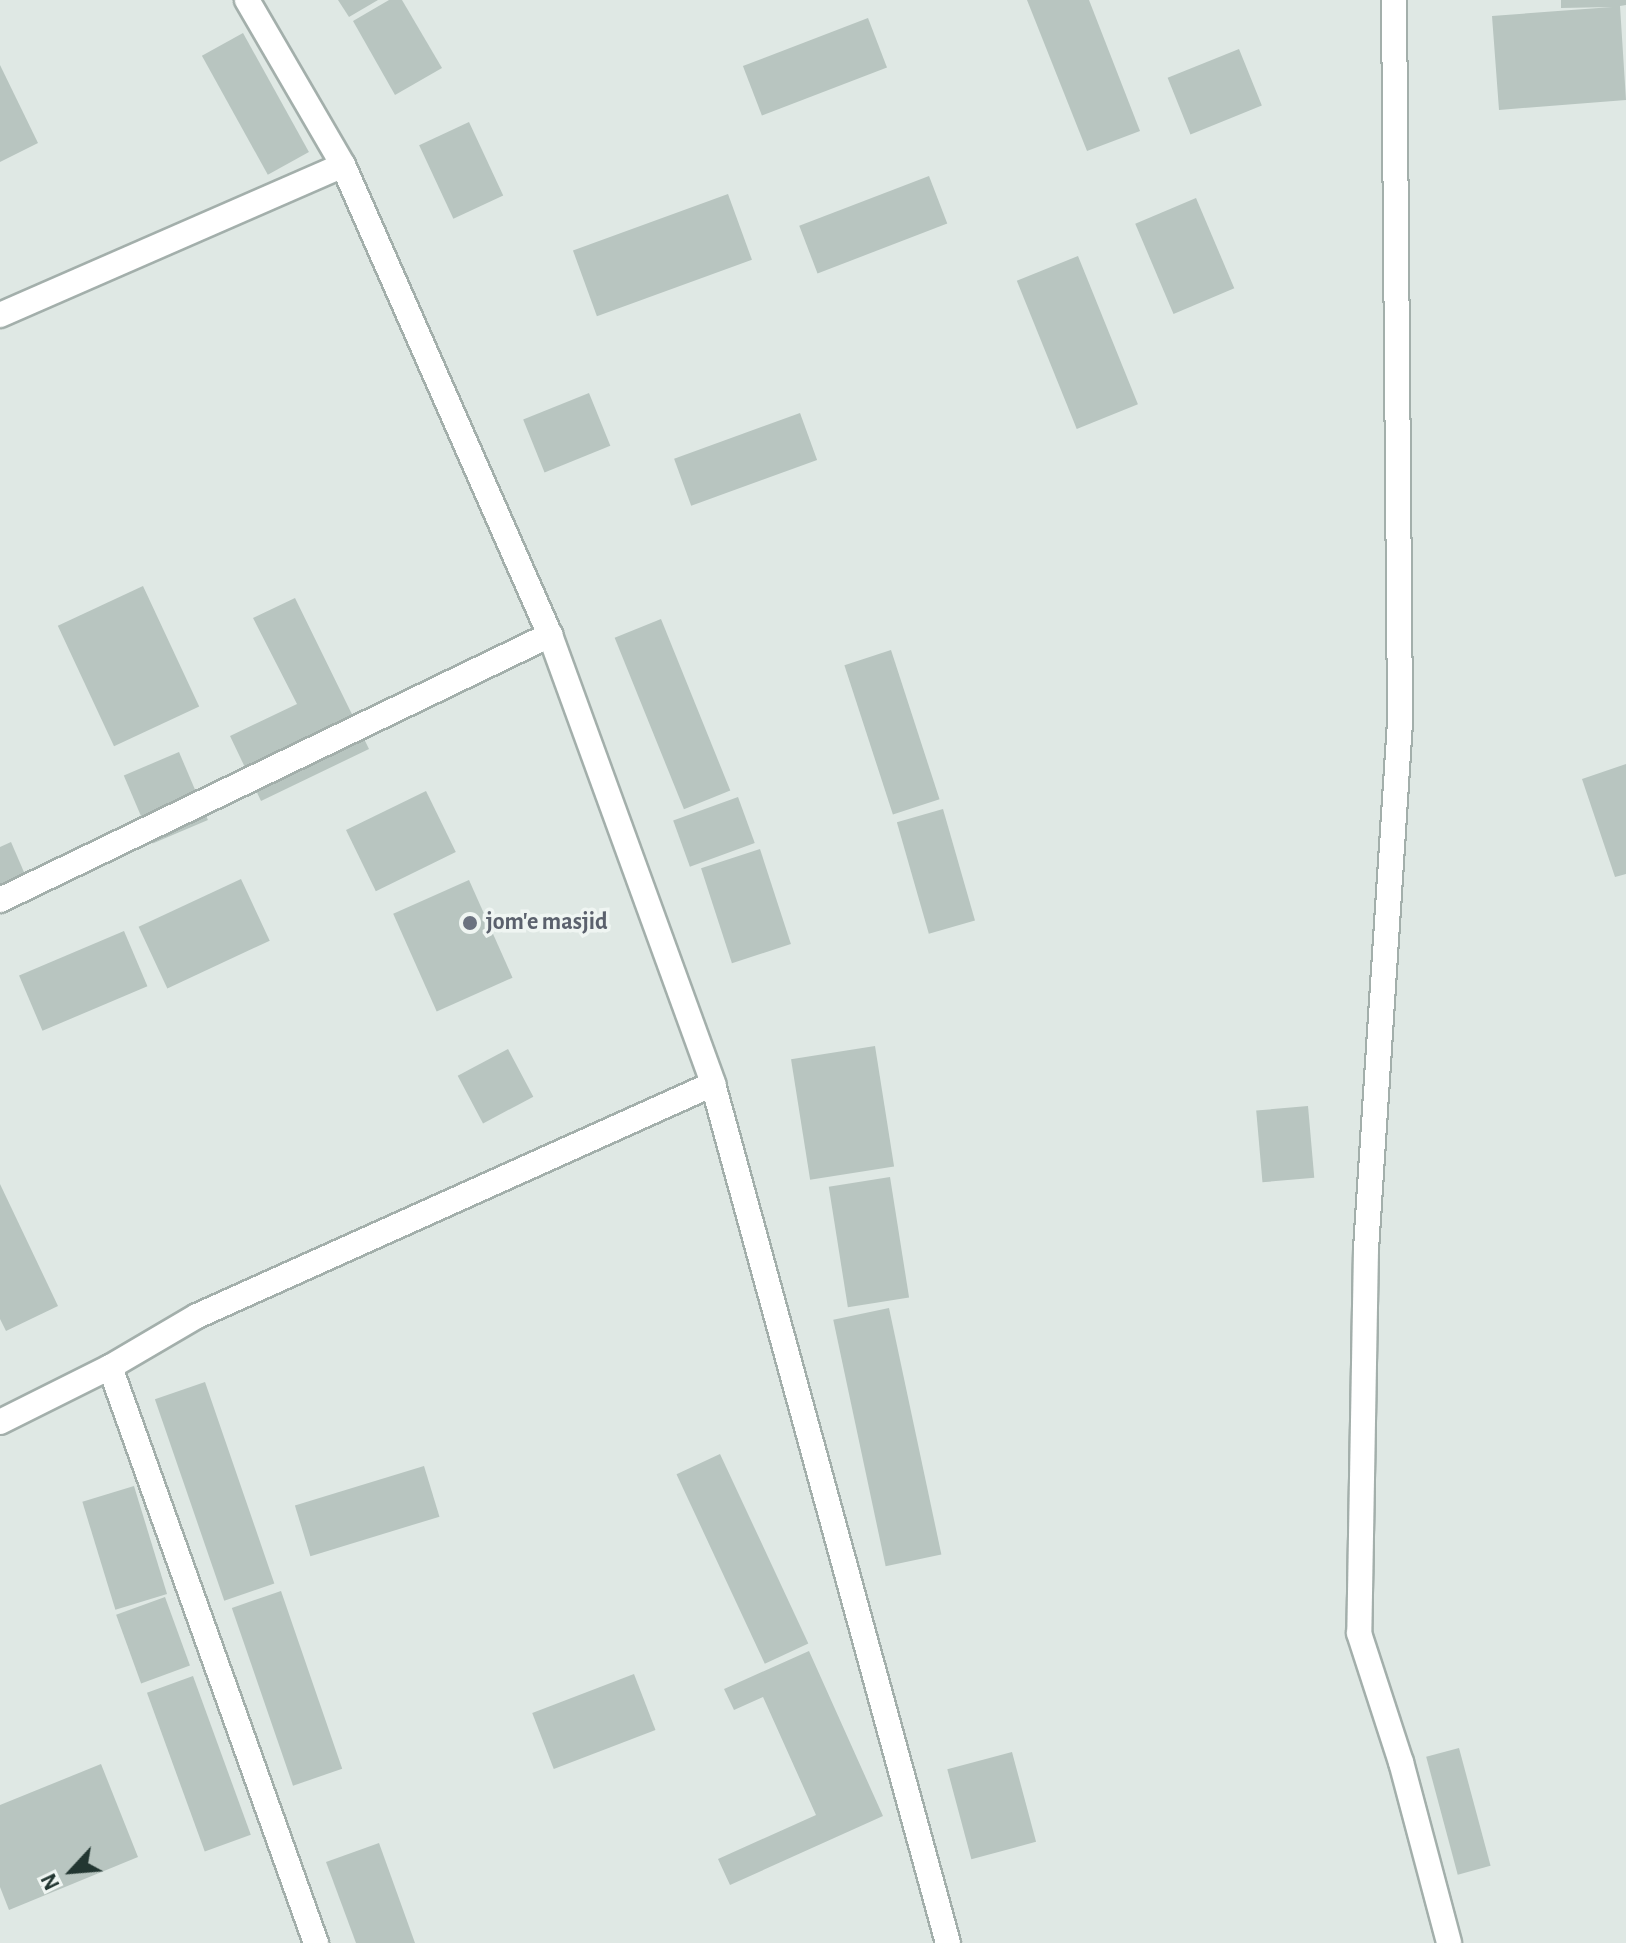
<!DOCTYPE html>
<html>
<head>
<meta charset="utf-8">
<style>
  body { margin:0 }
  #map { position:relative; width:1626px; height:1943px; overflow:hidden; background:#dfe8e4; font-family:"Alegreya Sans",sans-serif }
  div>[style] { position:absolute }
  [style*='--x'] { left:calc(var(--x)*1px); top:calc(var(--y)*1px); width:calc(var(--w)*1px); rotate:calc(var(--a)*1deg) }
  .building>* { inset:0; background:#b8c5c0; transform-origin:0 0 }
  .roads { filter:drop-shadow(2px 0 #a3afab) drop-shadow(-2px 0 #a3afab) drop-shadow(0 2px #a3afab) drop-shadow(0 -2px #a3afab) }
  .minor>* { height:24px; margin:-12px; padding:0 12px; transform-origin:12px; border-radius:12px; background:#fff }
  .tertiary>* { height:24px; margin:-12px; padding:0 12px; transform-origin:12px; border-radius:12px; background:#fff }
  .dots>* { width:22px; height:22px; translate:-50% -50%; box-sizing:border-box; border:4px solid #eff5f2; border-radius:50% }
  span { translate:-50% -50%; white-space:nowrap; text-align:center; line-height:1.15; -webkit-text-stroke:7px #eff5f2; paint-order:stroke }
  .worship-label { font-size:24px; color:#5b616d; font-weight:700 }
  .left { translate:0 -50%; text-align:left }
  .north { position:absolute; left:32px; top:1831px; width:80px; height:80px; -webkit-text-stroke:6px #eff5f2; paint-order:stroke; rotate:244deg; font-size:22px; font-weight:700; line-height:32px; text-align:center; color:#223631 }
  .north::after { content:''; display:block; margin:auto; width:28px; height:36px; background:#223631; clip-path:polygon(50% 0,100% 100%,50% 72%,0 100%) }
</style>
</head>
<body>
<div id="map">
  <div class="building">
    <div style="clip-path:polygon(338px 0,378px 0,349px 17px)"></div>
    <div style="clip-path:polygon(389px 0,402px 0,442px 68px,395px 95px,353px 21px)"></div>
    <div style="clip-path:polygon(1027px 0,1089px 0,1140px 131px,1087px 151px)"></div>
    <div style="clip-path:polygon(1561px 0,1626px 0,1626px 5px,1620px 6px,1626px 100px,1499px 110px,1492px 16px,1612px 7px,1561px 8px)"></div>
    <div style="left:868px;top:18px;width:53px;height:134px;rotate:69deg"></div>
    <div style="left:243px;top:33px;width:136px;height:47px;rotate:61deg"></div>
    <div style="left:1239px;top:49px;width:61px;height:77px;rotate:68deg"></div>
    <div style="clip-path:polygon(0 65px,38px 143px,0 162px)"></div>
    <div style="left:469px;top:122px;width:81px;height:55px;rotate:65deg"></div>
    <div style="left:929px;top:176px;width:51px;height:139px;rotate:69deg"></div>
    <div style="left:728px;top:194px;width:70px;height:165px;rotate:70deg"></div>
    <div style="left:1196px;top:198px;width:98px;height:66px;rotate:67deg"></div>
    <div style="left:1078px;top:256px;width:160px;height:66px;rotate:68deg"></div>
    <div style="left:589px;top:393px;width:57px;height:71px;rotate:68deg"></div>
    <div style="left:800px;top:413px;width:50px;height:134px;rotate:70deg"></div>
    <div style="left:143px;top:586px;width:133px;height:94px;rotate:65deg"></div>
    <div style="clip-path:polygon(295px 598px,369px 749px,261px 801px,230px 736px,297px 704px,253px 618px)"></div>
    <div style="left:661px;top:619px;width:185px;height:50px;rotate:68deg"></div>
    <div style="left:891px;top:650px;width:157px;height:49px;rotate:72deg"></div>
    <div style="left:179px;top:752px;width:74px;height:60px;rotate:67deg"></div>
    <div style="clip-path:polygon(1626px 764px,1626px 874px,1615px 877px,1582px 779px)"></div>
    <div style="left:426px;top:791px;width:68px;height:89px;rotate:64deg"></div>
    <div style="left:738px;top:797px;width:49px;height:69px;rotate:70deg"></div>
    <div style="left:943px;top:809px;width:116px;height:48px;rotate:74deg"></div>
    <div style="clip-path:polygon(11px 842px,33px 893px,0 908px,0 847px)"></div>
    <div style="left:760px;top:849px;width:100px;height:62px;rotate:72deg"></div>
    <div style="left:241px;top:879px;width:68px;height:113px;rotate:65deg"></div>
    <div style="left:469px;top:880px;width:107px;height:83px;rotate:66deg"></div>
    <div style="left:124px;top:931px;width:60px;height:114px;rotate:67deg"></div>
    <div style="left:875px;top:1046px;width:122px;height:85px;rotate:81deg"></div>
    <div style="left:508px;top:1049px;width:54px;height:57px;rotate:62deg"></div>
    <div style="left:1308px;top:1106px;width:72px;height:52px;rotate:85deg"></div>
    <div style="left:890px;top:1177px;width:122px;height:62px;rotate:81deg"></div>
    <div style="clip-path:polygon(0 1184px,58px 1306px,6px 1331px,0 1319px)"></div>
    <div style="left:889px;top:1308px;width:252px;height:57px;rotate:78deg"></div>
    <div style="left:205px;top:1382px;width:213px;height:53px;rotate:71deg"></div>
    <div style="left:720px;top:1454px;width:209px;height:48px;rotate:65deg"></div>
    <div style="left:424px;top:1466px;width:53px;height:135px;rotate:73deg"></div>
    <div style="left:134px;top:1486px;width:113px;height:54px;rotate:73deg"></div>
    <div style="left:281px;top:1591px;width:188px;height:52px;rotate:71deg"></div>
    <div style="left:165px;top:1597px;width:73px;height:52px;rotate:70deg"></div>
    <div style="clip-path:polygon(809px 1651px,883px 1816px,730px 1885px,718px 1859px,816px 1815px,763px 1697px,734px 1710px,724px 1689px)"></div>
    <div style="left:634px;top:1674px;width:60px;height:109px;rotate:69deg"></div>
    <div style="left:193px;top:1676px;width:169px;height:49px;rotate:70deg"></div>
    <div style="left:1459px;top:1748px;width:122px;height:34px;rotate:75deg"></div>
    <div style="left:1012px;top:1752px;width:93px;height:67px;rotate:75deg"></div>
    <div style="clip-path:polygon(101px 1764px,138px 1857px,9px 1910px,0 1887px,0 1805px)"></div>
    <div style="clip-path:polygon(379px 1843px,415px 1943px,356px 1943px,326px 1862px)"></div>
  </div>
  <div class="roads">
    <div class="minor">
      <div style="--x:1394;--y:0;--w:722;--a:89.52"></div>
      <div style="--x:1400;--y:722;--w:528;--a:93.69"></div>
      <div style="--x:1366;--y:1249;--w:384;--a:91"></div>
      <div style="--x:1359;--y:1633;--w:136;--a:72"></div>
      <div style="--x:1401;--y:1762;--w:187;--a:75.1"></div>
      <div style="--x:0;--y:315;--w:374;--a:-23.6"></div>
      <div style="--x:0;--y:900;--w:611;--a:-25.73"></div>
      <div style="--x:110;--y:1367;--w:612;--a:70.32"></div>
      <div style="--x:0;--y:1422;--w:123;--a:-26.6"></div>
      <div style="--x:110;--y:1367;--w:101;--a:-30.4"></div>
      <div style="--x:197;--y:1316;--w:566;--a:-24.21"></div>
    </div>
    <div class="tertiary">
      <div style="--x:247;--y:0;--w:191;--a:59.8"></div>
      <div style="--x:343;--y:165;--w:514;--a:66.23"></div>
      <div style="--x:550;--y:635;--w:478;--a:70"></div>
      <div style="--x:713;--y:1084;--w:891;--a:74.7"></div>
    </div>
  </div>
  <div class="dots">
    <div style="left:470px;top:923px;background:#6b7280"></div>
  </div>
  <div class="worship-label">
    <span class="left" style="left:486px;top:923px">jom'e masjid</span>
  </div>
  <div class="north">N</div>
</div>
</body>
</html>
